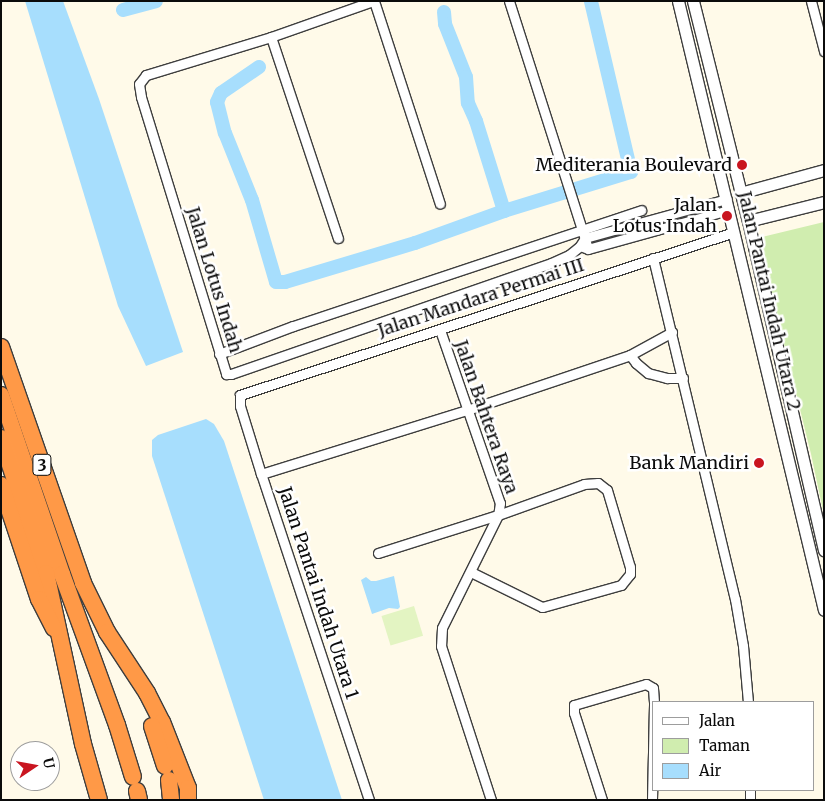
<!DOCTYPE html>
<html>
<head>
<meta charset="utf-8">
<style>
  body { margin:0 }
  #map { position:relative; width:825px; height:801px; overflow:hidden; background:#fffae9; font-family:Merriweather,serif }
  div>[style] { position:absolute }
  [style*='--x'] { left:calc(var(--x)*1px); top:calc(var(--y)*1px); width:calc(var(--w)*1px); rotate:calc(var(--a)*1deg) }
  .green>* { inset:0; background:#d0edaf }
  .pitch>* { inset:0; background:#e3f4c2; transform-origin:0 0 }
  .water>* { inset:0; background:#a7defd }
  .river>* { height:14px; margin:-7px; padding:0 7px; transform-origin:7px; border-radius:7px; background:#a7defd }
  .roads { filter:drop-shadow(1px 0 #3e3e3e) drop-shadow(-1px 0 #3e3e3e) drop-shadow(0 1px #3e3e3e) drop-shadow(0 -1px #3e3e3e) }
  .minor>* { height:9px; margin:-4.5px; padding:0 4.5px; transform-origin:4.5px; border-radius:4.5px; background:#fff }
  .tertiary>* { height:11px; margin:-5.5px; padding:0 5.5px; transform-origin:5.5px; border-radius:5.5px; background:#fff }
  .motorway>* { height:16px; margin:-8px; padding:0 8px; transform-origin:8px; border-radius:8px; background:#ff9947 }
  .dots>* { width:14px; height:14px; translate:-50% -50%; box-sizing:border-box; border:2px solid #fff; border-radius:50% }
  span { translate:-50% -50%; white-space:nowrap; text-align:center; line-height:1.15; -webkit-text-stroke:5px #fff; paint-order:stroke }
  .shield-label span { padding:1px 4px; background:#fff; border:1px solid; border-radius:4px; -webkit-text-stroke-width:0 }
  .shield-label { font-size:16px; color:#0b0b0b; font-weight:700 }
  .poi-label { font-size:18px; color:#0b0b0b }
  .right { translate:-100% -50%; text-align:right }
  .street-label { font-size:18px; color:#0b0b0b }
  .frame { position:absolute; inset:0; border:2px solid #0b0b0b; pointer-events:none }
  .legend { position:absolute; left:652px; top:701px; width:162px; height:90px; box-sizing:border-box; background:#fff; border:1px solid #9d9d9d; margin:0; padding:6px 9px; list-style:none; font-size:15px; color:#0b0b0b }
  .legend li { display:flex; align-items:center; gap:10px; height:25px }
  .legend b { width:25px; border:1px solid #9d9d9d }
  .north { position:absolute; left:10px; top:741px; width:50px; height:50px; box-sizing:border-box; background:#fff; border:1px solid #9d9d9d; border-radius:50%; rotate:78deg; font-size:14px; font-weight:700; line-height:20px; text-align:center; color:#0b0b0b }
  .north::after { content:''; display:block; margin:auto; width:18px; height:22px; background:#c91520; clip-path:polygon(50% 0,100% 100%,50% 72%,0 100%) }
</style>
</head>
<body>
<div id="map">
  <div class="green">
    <div style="clip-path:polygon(824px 222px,824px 515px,811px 454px,758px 238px)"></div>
  </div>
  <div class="pitch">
    <div style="left:414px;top:606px;width:31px;height:34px;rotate:73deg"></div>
  </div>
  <div class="water">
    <div style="clip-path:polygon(25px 1px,63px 1px,99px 99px,183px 352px,146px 366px,118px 306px)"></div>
    <div style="clip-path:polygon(206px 419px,214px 424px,224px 441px,342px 800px,264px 800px,152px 456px,152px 440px,158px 435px)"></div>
    <div style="clip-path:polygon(394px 576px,400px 607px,398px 609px,389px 608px,372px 614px,361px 580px,366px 577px,371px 581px,376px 581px)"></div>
  </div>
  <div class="river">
    <div style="--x:123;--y:10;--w:34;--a:-15"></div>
    <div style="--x:444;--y:12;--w:12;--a:85"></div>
    <div style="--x:445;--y:24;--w:57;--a:68.4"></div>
    <div style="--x:466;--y:77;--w:26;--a:86"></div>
    <div style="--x:468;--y:103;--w:20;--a:66"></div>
    <div style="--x:476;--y:121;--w:94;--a:72.7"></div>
    <div style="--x:259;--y:67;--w:46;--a:145.6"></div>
    <div style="--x:221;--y:93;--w:10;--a:114"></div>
    <div style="--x:217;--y:102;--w:32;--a:76"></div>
    <div style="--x:225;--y:133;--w:72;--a:68.1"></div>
    <div style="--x:252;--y:200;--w:85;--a:73.7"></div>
    <div style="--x:276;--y:282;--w:9;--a:0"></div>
    <div style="--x:285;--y:282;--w:136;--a:-16.7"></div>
    <div style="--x:415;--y:243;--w:95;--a:-19.8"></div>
    <div style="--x:504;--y:211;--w:133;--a:-17.1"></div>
    <div style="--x:631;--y:172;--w:176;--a:-103.2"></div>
  </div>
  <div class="roads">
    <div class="minor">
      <div style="--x:373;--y:1;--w:108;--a:160.6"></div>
      <div style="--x:271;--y:37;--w:131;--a:163.1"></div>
      <div style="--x:146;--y:75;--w:11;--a:128"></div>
      <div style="--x:139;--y:84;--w:13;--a:81"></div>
      <div style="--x:141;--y:97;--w:290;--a:72.9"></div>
      <div style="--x:226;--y:374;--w:5;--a:0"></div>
      <div style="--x:231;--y:374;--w:339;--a:-19.1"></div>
      <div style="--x:551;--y:263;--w:20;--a:-24"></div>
      <div style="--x:569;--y:255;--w:14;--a:-39"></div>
      <div style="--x:580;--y:246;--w:9;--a:-58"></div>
      <div style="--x:585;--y:238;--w:147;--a:-15.4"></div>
      <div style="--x:374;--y:1;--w:213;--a:72"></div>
      <div style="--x:509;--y:1;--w:260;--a:72.3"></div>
      <div style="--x:811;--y:1;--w:52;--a:75.4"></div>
      <div style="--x:271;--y:37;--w:212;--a:71.6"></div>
      <div style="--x:583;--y:247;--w:5;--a:22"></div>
      <div style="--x:588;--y:249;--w:146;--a:-15.5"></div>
      <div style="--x:653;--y:258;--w:351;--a:76.5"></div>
      <div style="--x:735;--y:599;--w:48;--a:80.3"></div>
      <div style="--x:743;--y:646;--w:56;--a:84.9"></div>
      <div style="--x:440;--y:330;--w:183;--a:70.9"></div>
      <div style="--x:500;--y:503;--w:12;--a:99"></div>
      <div style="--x:498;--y:515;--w:126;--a:116.4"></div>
      <div style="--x:442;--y:628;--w:18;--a:93"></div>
      <div style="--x:441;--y:646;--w:162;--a:72"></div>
      <div style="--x:219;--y:354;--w:79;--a:-20.7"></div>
      <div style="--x:293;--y:326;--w:367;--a:-18.4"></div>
      <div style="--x:630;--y:355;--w:10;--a:53"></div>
      <div style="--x:636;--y:363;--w:16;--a:40"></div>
      <div style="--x:648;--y:373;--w:20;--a:15"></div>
      <div style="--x:667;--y:378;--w:16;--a:0"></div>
      <div style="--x:261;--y:474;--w:216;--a:-17.3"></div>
      <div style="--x:467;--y:410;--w:172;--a:-18.6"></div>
      <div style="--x:630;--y:355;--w:48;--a:-28.7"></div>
      <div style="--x:378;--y:553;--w:126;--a:-17.6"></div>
      <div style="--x:498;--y:515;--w:91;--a:-19.8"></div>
      <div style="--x:584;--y:484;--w:14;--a:-4"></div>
      <div style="--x:598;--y:483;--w:11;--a:38"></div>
      <div style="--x:607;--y:490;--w:80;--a:73.4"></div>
      <div style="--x:630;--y:567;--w:7;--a:90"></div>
      <div style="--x:630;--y:574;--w:14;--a:129"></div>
      <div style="--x:621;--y:585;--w:82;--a:164.4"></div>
      <div style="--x:542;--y:607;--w:79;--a:-153.8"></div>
      <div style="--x:750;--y:790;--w:10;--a:90"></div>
      <div style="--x:369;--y:800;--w:343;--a:-108.3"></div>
      <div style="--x:261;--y:474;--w:71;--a:-107.2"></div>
      <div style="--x:240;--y:406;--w:11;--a:-90"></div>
      <div style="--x:240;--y:395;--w:520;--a:-18.26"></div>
      <div style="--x:602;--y:800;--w:91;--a:-107.8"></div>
      <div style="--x:574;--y:713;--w:8;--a:-90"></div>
      <div style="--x:574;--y:705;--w:75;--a:-16.3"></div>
      <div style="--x:646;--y:684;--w:8;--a:30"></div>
      <div style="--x:653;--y:688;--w:14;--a:86"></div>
      <div style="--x:652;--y:800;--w:96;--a:-88.8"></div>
    </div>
    <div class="tertiary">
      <div style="--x:678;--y:1;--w:626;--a:76.52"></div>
      <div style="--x:693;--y:1;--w:227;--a:76"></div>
      <div style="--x:748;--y:221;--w:338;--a:77"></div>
      <div style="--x:740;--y:193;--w:87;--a:-15.3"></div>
      <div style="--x:748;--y:221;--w:78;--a:-14"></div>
    </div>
    <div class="motorway">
      <div style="--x:1;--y:347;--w:250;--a:70.8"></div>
      <div style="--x:83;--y:583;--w:55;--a:63.9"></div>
      <div style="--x:107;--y:632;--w:73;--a:56.7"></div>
      <div style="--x:147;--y:693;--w:33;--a:63"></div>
      <div style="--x:162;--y:722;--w:71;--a:68.5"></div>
      <div style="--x:188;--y:788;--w:12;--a:90"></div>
      <div style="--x:1;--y:395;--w:189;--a:71.2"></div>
      <div style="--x:62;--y:574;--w:161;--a:70"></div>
      <div style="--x:117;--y:725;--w:54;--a:72.9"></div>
      <div style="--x:1;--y:438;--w:142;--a:71.6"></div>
      <div style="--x:46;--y:573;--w:175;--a:77.8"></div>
      <div style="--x:83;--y:744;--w:58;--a:74.1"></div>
      <div style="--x:1;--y:485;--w:120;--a:71.6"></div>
      <div style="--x:39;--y:599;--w:33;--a:63"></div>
      <div style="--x:152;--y:726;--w:42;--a:72"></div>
      <div style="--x:169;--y:780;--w:20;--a:84"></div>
      <div style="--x:137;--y:791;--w:9;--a:77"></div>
    </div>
  </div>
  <div class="dots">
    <div style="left:742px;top:165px;background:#c91520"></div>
    <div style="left:727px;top:216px;background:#c91520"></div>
    <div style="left:759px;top:463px;background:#c91520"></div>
  </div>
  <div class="shield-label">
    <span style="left:42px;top:465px">3</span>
  </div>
  <div class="poi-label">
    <span class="right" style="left:732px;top:165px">Mediterania Boulevard</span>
    <span class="right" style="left:717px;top:216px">Jalan<br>Lotus Indah</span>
    <span class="right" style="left:749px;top:463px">Bank Mandiri</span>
  </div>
  <div class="street-label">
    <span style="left:214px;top:280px;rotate:73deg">Jalan Lotus Indah</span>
    <span style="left:481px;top:298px;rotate:-18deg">Jalan Mandara Permai III</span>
    <span style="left:769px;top:301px;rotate:77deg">Jalan Pantai Indah Utara 2</span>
    <span style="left:486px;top:417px;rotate:71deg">Jalan Bahtera Raya</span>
    <span style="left:318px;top:593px;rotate:72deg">Jalan Pantai Indah Utara 1</span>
  </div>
  <div class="frame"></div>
  <ul class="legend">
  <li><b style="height:6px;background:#fff"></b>Jalan</li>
  <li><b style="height:14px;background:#d0edaf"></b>Taman</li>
  <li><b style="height:14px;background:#a7defd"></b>Air</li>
  </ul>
  <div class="north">U</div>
</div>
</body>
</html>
